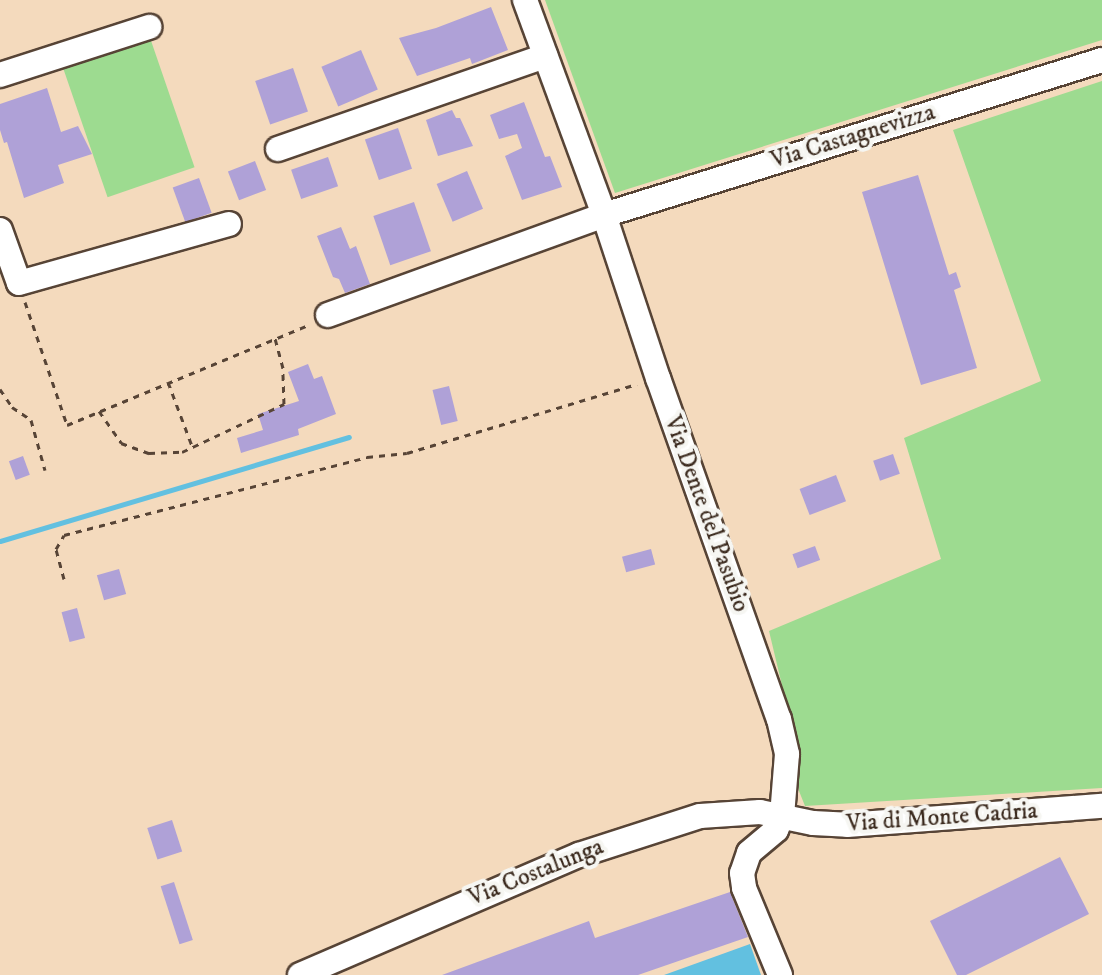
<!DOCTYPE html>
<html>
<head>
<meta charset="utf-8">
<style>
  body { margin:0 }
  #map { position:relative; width:1102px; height:975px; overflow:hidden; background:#f4dabd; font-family:"IM FELL DW Pica",serif }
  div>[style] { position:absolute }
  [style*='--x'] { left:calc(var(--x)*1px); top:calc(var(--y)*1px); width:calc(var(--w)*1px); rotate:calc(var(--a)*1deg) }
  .green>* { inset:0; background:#9ddb90; transform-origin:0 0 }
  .water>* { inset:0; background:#62c0e0 }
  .stream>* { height:5px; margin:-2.5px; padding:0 2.5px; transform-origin:2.5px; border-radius:2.5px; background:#62c0e0 }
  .building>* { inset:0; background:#afa1d7; transform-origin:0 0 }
  .path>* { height:3px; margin-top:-1.5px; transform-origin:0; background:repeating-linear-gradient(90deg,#574436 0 6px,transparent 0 12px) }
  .roads { filter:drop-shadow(2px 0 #574436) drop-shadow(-2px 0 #574436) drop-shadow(0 2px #574436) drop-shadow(0 -2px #574436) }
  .minor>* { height:24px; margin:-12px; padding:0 12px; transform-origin:12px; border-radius:12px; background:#fff }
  span { translate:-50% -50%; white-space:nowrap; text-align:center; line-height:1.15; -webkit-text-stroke:8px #f6f6f2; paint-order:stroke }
  .street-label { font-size:24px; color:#3b2a1e }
</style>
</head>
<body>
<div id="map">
  <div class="green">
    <div style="clip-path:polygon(545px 0,1102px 0,1102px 40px,615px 193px)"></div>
    <div style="left:148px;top:32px;width:143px;height:92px;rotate:71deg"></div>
    <div style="clip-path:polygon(1102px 81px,1102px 788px,805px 806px,799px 791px,797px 748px,769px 631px,941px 559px,904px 438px,1041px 381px,953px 130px)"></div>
  </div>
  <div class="water">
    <div style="clip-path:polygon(750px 944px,761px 975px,664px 975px)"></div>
  </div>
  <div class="stream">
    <div style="--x:0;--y:541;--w:364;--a:-16.6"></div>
  </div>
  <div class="building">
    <div style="clip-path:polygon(491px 7px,508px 50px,472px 64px,470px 58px,417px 76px,399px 38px,436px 28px)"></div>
    <div style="left:361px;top:50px;width:43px;height:43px;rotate:67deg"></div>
    <div style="left:293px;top:68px;width:46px;height:40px;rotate:71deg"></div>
    <div style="clip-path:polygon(47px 88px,61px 132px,78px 126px,92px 154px,58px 165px,64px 183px,24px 198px,7px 142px,4px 143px,0 130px,0 104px)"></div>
    <div style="clip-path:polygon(524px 102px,545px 157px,550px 156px,562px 187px,522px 200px,505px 156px,522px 148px,517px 134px,499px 139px,490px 115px)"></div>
    <div style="clip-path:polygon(452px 110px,456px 118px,460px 118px,473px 146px,438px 156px,426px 120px)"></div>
    <div style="left:398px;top:128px;width:43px;height:35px;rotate:71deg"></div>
    <div style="left:328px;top:157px;width:31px;height:39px;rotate:71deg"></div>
    <div style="left:255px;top:161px;width:31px;height:29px;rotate:69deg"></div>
    <div style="left:467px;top:171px;width:41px;height:33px;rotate:67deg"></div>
    <div style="clip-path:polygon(918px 175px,949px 275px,956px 272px,961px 287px,954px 290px,977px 368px,921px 385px,862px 192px)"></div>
    <div style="left:199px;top:178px;width:37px;height:28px;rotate:70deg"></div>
    <div style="left:414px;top:202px;width:52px;height:43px;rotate:71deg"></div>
    <div style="clip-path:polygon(341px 227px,350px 249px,356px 246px,370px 284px,345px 293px,339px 279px,333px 277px,317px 236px)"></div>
    <div style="clip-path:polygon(308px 364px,314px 379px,322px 376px,336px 414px,298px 429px,299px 435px,241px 453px,237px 438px,263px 430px,258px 414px,299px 401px,288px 372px)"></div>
    <div style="left:449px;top:386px;width:36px;height:17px;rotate:76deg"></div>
    <div style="left:893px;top:454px;width:21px;height:21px;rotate:71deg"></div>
    <div style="left:23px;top:456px;width:20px;height:15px;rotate:70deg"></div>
    <div style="left:836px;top:475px;width:28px;height:39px;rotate:69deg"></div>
    <div style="left:815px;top:546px;width:15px;height:24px;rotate:70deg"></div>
    <div style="left:651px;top:549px;width:16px;height:30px;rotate:75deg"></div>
    <div style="left:119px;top:569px;width:26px;height:23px;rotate:74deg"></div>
    <div style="left:77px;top:608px;width:31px;height:16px;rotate:75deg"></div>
    <div style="left:172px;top:820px;width:33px;height:26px;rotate:72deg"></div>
    <div style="clip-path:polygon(1060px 857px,1089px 914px,966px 975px,957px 975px,930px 921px)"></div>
    <div style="left:174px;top:882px;width:61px;height:14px;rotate:72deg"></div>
    <div style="clip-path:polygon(730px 892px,748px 937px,638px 975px,442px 975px,589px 921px,595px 938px)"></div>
  </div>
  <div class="path">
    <div style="--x:25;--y:302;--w:130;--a:71.1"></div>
    <div style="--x:67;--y:425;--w:261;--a:-22.5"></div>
    <div style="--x:168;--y:382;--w:68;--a:69.4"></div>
    <div style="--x:0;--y:389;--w:22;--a:56"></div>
    <div style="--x:12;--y:407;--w:23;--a:34"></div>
    <div style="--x:31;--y:420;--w:52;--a:74.4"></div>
    <div style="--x:99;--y:411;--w:39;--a:55"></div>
    <div style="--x:121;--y:443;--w:30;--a:20"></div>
    <div style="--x:149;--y:453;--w:33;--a:-2"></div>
    <div style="--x:182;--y:452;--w:113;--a:-25.2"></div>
    <div style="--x:284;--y:404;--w:36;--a:-92"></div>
    <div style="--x:283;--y:368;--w:31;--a:-105"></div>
    <div style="--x:64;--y:579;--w:31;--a:-105"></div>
    <div style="--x:56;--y:549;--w:16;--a:-60"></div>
    <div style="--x:64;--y:535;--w:313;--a:-14.4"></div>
    <div style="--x:367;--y:457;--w:40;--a:-5.7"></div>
    <div style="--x:407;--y:453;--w:240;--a:-16.7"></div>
  </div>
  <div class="roads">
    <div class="minor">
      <div style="--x:525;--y:0;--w:229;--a:69.8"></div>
      <div style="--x:604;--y:215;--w:522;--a:-17.29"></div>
      <div style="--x:0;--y:75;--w:157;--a:-17.9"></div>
      <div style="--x:278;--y:149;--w:283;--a:-19.2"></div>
      <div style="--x:0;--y:230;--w:56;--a:70.3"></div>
      <div style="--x:19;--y:283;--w:218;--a:-15.7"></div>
      <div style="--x:328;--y:315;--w:294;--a:-19.9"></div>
      <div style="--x:604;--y:215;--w:172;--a:71.7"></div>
      <div style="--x:658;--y:378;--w:362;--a:70.5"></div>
      <div style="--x:779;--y:719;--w:36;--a:77"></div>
      <div style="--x:787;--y:754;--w:62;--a:94.6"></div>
      <div style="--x:782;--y:816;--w:15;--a:113"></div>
      <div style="--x:776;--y:830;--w:35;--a:140"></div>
      <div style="--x:749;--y:853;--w:21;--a:109"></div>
      <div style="--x:742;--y:873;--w:15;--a:82"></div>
      <div style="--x:744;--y:888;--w:94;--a:67.5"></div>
      <div style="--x:300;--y:975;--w:304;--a:-23.3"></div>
      <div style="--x:579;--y:855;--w:127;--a:-17.9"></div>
      <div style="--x:700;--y:816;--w:60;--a:-3.8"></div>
      <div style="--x:760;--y:812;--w:54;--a:11.7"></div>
      <div style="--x:813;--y:823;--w:34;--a:3"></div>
      <div style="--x:847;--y:825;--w:256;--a:-4.3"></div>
    </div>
  </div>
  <div class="street-label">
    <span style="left:853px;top:137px;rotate:-17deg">Via Castagnevizza</span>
    <span style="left:706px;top:514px;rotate:70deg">Via Dente del Pasubio</span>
    <span style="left:942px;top:818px;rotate:-4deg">Via di Monte Cadria</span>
    <span style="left:536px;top:873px;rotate:-22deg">Via Costalunga</span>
  </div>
</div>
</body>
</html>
